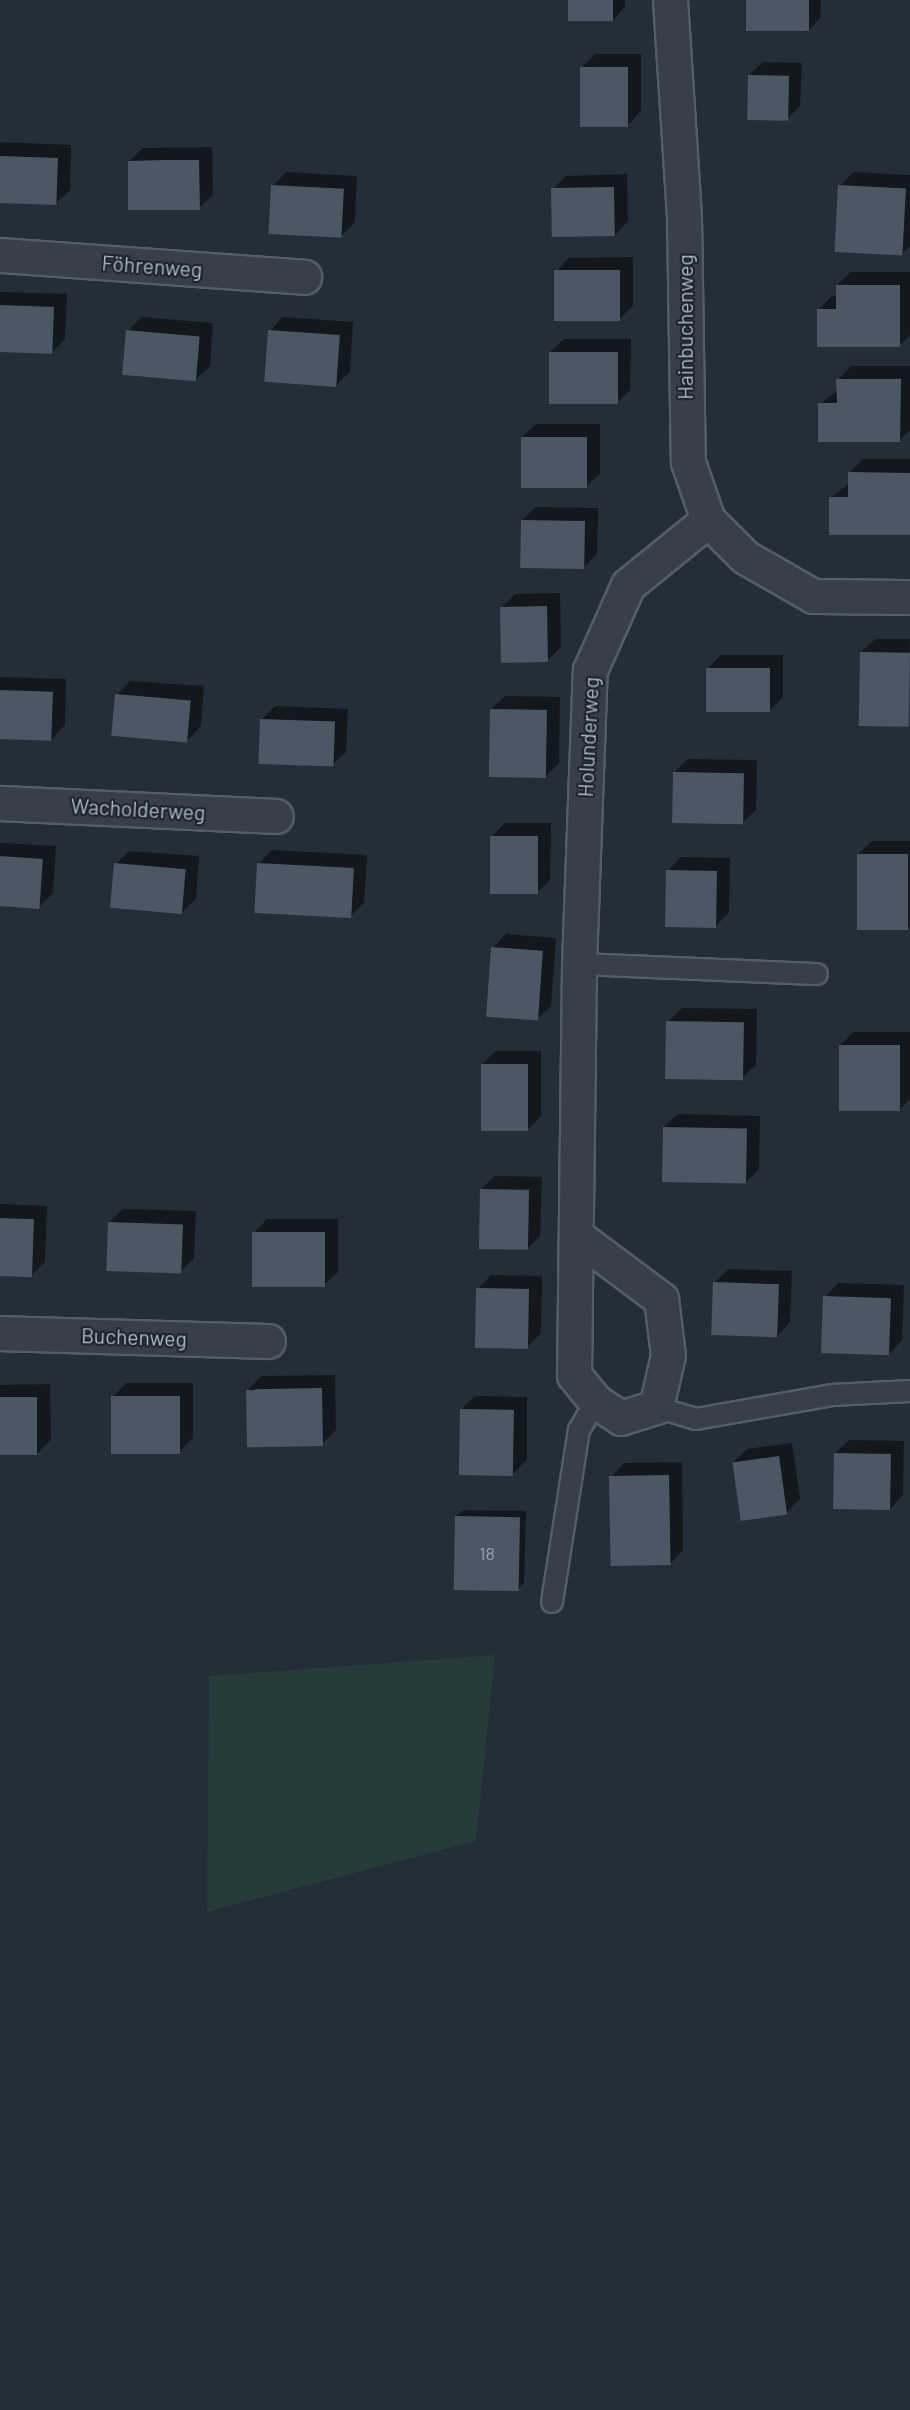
<!DOCTYPE html>
<html>
<head>
<meta charset="utf-8">
<style>
  body { margin:0 }
  #map { position:relative; width:910px; height:2410px; overflow:hidden; background:#232e38; font-family:Barlow,sans-serif }
  div>[style] { position:absolute }
  [style*='--x'] { left:calc(var(--x)*1px); top:calc(var(--y)*1px); width:calc(var(--w)*1px); rotate:calc(var(--a)*1deg) }
  .green>* { inset:0; background:#263b3a }
  .shadow>* { inset:0; background:#0007 }
  .building>* { inset:0; background:#4b5863; transform-origin:0 0 }
  .roads { filter:drop-shadow(2px 0 #545e66) drop-shadow(-2px 0 #545e66) drop-shadow(0 2px #545e66) drop-shadow(0 -2px #545e66) }
  .lane>* { height:20px; margin:-10px; padding:0 10px; transform-origin:10px; border-radius:10px; background:#374048 }
  .street>* { height:33px; margin:-16.5px; padding:0 16.5px; transform-origin:16.5px; border-radius:16.5px; background:#374048 }
  span { translate:-50% -50%; white-space:nowrap; text-align:center; line-height:1.15; -webkit-text-stroke:4.5px #1c252d; paint-order:stroke }
  .number-label { font-size:18px; color:#98a2ac }
  .number-label span { -webkit-text-stroke-width:0 }
  .street-label { font-size:21px; color:#b1bbc4 }
</style>
</head>
<body>
<div id="map">
  <div class="green">
    <div style="clip-path:polygon(495px 1655px,476px 1841px,207px 1912px,209px 1676px)"></div>
  </div>
  <div class="shadow">
    <div style="clip-path:polygon(569px 0,625px 0,625px 7px,612px 21px)"></div>
    <div style="clip-path:polygon(748px 0,821px 0,820px 18px,807px 32px)"></div>
    <div style="clip-path:polygon(595px 54px,641px 54px,641px 111px,628px 125px,581px 68px)"></div>
    <div style="clip-path:polygon(763px 62px,802px 63px,800px 106px,786px 120px,749px 75px)"></div>
    <div style="clip-path:polygon(0 142px,71px 145px,70px 190px,56px 203px,0 201px)"></div>
    <div style="clip-path:polygon(212px 147px,213px 195px,199px 208px,130px 161px,143px 148px)"></div>
    <div style="clip-path:polygon(286px 172px,357px 176px,355px 222px,341px 236px,273px 186px)"></div>
    <div style="clip-path:polygon(853px 172px,910px 175px,910px 246px,902px 254px,840px 186px)"></div>
    <div style="clip-path:polygon(627px 174px,628px 221px,615px 235px,552px 190px,566px 176px)"></div>
    <div style="clip-path:polygon(633px 257px,633px 306px,620px 319px,556px 272px,569px 258px)"></div>
    <div style="clip-path:polygon(851px 272px,910px 272px,910px 335px,899px 346px,819px 309px,832px 296px,837px 296px,837px 285px)"></div>
    <div style="clip-path:polygon(0 292px,67px 294px,65px 339px,52px 353px,0 351px)"></div>
    <div style="clip-path:polygon(141px 317px,213px 323px,210px 366px,196px 379px,128px 331px)"></div>
    <div style="clip-path:polygon(283px 317px,353px 322px,350px 372px,336px 385px,270px 331px)"></div>
    <div style="clip-path:polygon(564px 339px,631px 339px,630px 390px,617px 403px,550px 352px)"></div>
    <div style="clip-path:polygon(851px 366px,910px 366px,910px 430px,900px 440px,820px 404px,838px 390px,838px 380px)"></div>
    <div style="clip-path:polygon(536px 424px,600px 424px,600px 473px,586px 487px,522px 437px)"></div>
    <div style="clip-path:polygon(863px 459px,910px 459px,910px 533px,831px 497px,849px 484px,849px 473px)"></div>
    <div style="clip-path:polygon(536px 507px,598px 508px,597px 554px,583px 568px,522px 520px)"></div>
    <div style="clip-path:polygon(560px 593px,561px 647px,547px 661px,502px 607px,515px 594px)"></div>
    <div style="clip-path:polygon(875px 639px,910px 639px,907px 725px,861px 652px)"></div>
    <div style="clip-path:polygon(721px 655px,783px 655px,783px 697px,769px 711px,708px 668px)"></div>
    <div style="clip-path:polygon(0 677px,66px 679px,65px 725px,52px 739px,0 737px)"></div>
    <div style="clip-path:polygon(130px 681px,204px 686px,201px 726px,188px 740px,117px 695px)"></div>
    <div style="clip-path:polygon(505px 696px,560px 697px,559px 763px,545px 777px,491px 709px)"></div>
    <div style="clip-path:polygon(275px 706px,348px 709px,346px 752px,332px 765px,261px 720px)"></div>
    <div style="clip-path:polygon(688px 759px,757px 760px,756px 810px,742px 823px,675px 772px)"></div>
    <div style="clip-path:polygon(505px 823px,551px 823px,550px 880px,537px 893px,492px 836px)"></div>
    <div style="clip-path:polygon(872px 841px,910px 841px,910px 926px,907px 929px,858px 854px)"></div>
    <div style="clip-path:polygon(0 843px,56px 846px,53px 893px,40px 906px,0 904px)"></div>
    <div style="clip-path:polygon(272px 850px,367px 855px,364px 903px,351px 916px,259px 863px)"></div>
    <div style="clip-path:polygon(129px 851px,199px 856px,196px 899px,182px 912px,116px 864px)"></div>
    <div style="clip-path:polygon(681px 857px,730px 858px,729px 912px,716px 926px,668px 871px)"></div>
    <div style="clip-path:polygon(506px 934px,556px 938px,551px 1006px,537px 1019px,493px 948px)"></div>
    <div style="clip-path:polygon(682px 1008px,757px 1009px,756px 1065px,742px 1078px,668px 1022px)"></div>
    <div style="clip-path:polygon(854px 1032px,910px 1032px,910px 1099px,899px 1110px,840px 1045px)"></div>
    <div style="clip-path:polygon(496px 1051px,541px 1051px,541px 1116px,527px 1130px,482px 1064px)"></div>
    <div style="clip-path:polygon(678px 1114px,760px 1116px,759px 1169px,745px 1183px,664px 1127px)"></div>
    <div style="clip-path:polygon(495px 1176px,542px 1177px,540px 1236px,527px 1249px,481px 1189px)"></div>
    <div style="clip-path:polygon(0 1204px,47px 1206px,45px 1262px,31px 1276px,0 1275px)"></div>
    <div style="clip-path:polygon(123px 1209px,196px 1211px,194px 1258px,180px 1272px,109px 1222px)"></div>
    <div style="clip-path:polygon(267px 1219px,338px 1219px,338px 1272px,324px 1285px,254px 1233px)"></div>
    <div style="clip-path:polygon(728px 1269px,792px 1271px,790px 1322px,777px 1336px,715px 1282px)"></div>
    <div style="clip-path:polygon(491px 1275px,542px 1276px,541px 1333px,527px 1347px,478px 1289px)"></div>
    <div style="clip-path:polygon(838px 1283px,904px 1285px,902px 1340px,889px 1354px,825px 1297px)"></div>
    <div style="clip-path:polygon(335px 1375px,336px 1430px,322px 1444px,248px 1390px,261px 1376px)"></div>
    <div style="clip-path:polygon(126px 1383px,193px 1383px,193px 1438px,179px 1452px,113px 1397px)"></div>
    <div style="clip-path:polygon(50px 1384px,51px 1440px,38px 1453px,0 1454px,0 1385px)"></div>
    <div style="clip-path:polygon(475px 1396px,527px 1397px,527px 1460px,513px 1474px,461px 1410px)"></div>
    <div style="clip-path:polygon(849px 1440px,904px 1441px,903px 1495px,890px 1509px,835px 1453px)"></div>
    <div style="clip-path:polygon(792px 1443px,800px 1499px,786px 1513px,734px 1462px,747px 1449px)"></div>
    <div style="clip-path:polygon(682px 1462px,683px 1550px,670px 1564px,611px 1477px,624px 1463px)"></div>
    <div style="clip-path:polygon(463px 1510px,526px 1511px,524px 1583px,518px 1589px,456px 1516px)"></div>
  </div>
  <div class="building">
    <div style="left:568px;top:0;width:45px;height:21px"></div>
    <div style="left:746px;top:0;width:63px;height:31px"></div>
    <div style="left:580px;top:67px;width:48px;height:60px"></div>
    <div style="left:748px;top:75px;width:41px;height:45px;rotate:1deg"></div>
    <div style="left:0;top:156px;width:58px;height:47px;rotate:2deg"></div>
    <div style="clip-path:polygon(164px 160px,199px 160px,200px 210px,128px 210px,128px 161px)"></div>
    <div style="left:271px;top:185px;width:73px;height:49px;rotate:3deg"></div>
    <div style="left:838px;top:185px;width:68px;height:67px;rotate:3deg"></div>
    <div style="left:614px;top:187px;width:49px;height:63px;rotate:89deg"></div>
    <div style="left:620px;top:270px;width:51px;height:66px;rotate:90deg"></div>
    <div style="clip-path:polygon(836px 285px,900px 285px,900px 347px,817px 347px,817px 309px,836px 309px)"></div>
    <div style="left:0;top:305px;width:54px;height:47px;rotate:2deg"></div>
    <div style="left:126px;top:330px;width:74px;height:45px;rotate:5deg"></div>
    <div style="left:268px;top:330px;width:72px;height:52px;rotate:4deg"></div>
    <div style="left:549px;top:352px;width:69px;height:52px"></div>
    <div style="clip-path:polygon(836px 379px,901px 379px,900px 442px,818px 442px,818px 403px,837px 403px)"></div>
    <div style="left:521px;top:437px;width:66px;height:51px"></div>
    <div style="clip-path:polygon(848px 472px,910px 473px,910px 535px,829px 535px,829px 497px,848px 497px)"></div>
    <div style="left:521px;top:520px;width:64px;height:48px;rotate:1deg"></div>
    <div style="left:547px;top:606px;width:56px;height:47px;rotate:89deg"></div>
    <div style="left:860px;top:652px;width:50px;height:74px;rotate:1deg"></div>
    <div style="left:706px;top:668px;width:64px;height:44px"></div>
    <div style="left:0;top:690px;width:53px;height:49px;rotate:2deg"></div>
    <div style="left:115px;top:694px;width:76px;height:42px;rotate:5deg"></div>
    <div style="left:490px;top:709px;width:57px;height:68px;rotate:1deg"></div>
    <div style="left:260px;top:719px;width:75px;height:45px;rotate:2deg"></div>
    <div style="left:673px;top:772px;width:71px;height:51px;rotate:1deg"></div>
    <div style="left:490px;top:836px;width:48px;height:58px"></div>
    <div style="left:857px;top:854px;width:51px;height:76px"></div>
    <div style="left:0;top:856px;width:43px;height:50px;rotate:4deg"></div>
    <div style="left:114px;top:863px;width:72px;height:45px;rotate:5deg"></div>
    <div style="left:257px;top:863px;width:97px;height:50px;rotate:3deg"></div>
    <div style="left:666px;top:870px;width:51px;height:57px;rotate:1deg"></div>
    <div style="left:491px;top:947px;width:52px;height:70px;rotate:4deg"></div>
    <div style="left:666px;top:1021px;width:78px;height:58px;rotate:1deg"></div>
    <div style="left:839px;top:1045px;width:61px;height:66px"></div>
    <div style="left:481px;top:1064px;width:47px;height:67px"></div>
    <div style="left:663px;top:1127px;width:84px;height:55px;rotate:1deg"></div>
    <div style="left:480px;top:1189px;width:49px;height:60px;rotate:1deg"></div>
    <div style="left:0;top:1218px;width:34px;height:58px;rotate:2deg"></div>
    <div style="left:108px;top:1222px;width:75px;height:49px;rotate:2deg"></div>
    <div style="left:252px;top:1232px;width:73px;height:55px"></div>
    <div style="left:713px;top:1282px;width:66px;height:53px;rotate:2deg"></div>
    <div style="left:476px;top:1288px;width:53px;height:60px;rotate:1deg"></div>
    <div style="left:823px;top:1296px;width:68px;height:57px;rotate:2deg"></div>
    <div style="left:322px;top:1388px;width:58px;height:76px;rotate:89deg"></div>
    <div style="left:111px;top:1396px;width:69px;height:58px"></div>
    <div style="left:0;top:1397px;width:37px;height:58px"></div>
    <div style="left:460px;top:1409px;width:54px;height:66px;rotate:1deg"></div>
    <div style="left:834px;top:1453px;width:57px;height:56px;rotate:1deg"></div>
    <div style="left:779px;top:1456px;width:59px;height:47px;rotate:82deg"></div>
    <div style="left:669px;top:1475px;width:90px;height:60px;rotate:89deg"></div>
    <div style="left:455px;top:1516px;width:65px;height:74px;rotate:1deg"></div>
  </div>
  <div class="roads">
    <div class="lane">
      <div style="--x:579;--y:964;--w:238;--a:2.4"></div>
      <div style="--x:656;--y:1407;--w:42;--a:16.7"></div>
      <div style="--x:696;--y:1419;--w:138;--a:-10"></div>
      <div style="--x:832;--y:1395;--w:78;--a:-2.9"></div>
      <div style="--x:552;--y:1602;--w:174;--a:-81.1"></div>
      <div style="--x:579;--y:1430;--w:33;--a:-59"></div>
    </div>
    <div class="street">
      <div style="--x:670;--y:0;--w:218;--a:86.3"></div>
      <div style="--x:684;--y:218;--w:244;--a:89.1"></div>
      <div style="--x:688;--y:462;--w:61;--a:71"></div>
      <div style="--x:708;--y:520;--w:52;--a:45"></div>
      <div style="--x:745;--y:557;--w:78;--a:29.8"></div>
      <div style="--x:813;--y:596;--w:97;--a:0.6"></div>
      <div style="--x:0;--y:255;--w:305;--a:4.1"></div>
      <div style="--x:0;--y:803;--w:276;--a:2.7"></div>
      <div style="--x:578;--y:1237;--w:104;--a:36.8"></div>
      <div style="--x:661;--y:1299;--w:56;--a:82.9"></div>
      <div style="--x:668;--y:1355;--w:53;--a:103"></div>
      <div style="--x:656;--y:1407;--w:37;--a:163"></div>
      <div style="--x:621;--y:1418;--w:30;--a:-147"></div>
      <div style="--x:596;--y:1402;--w:35;--a:-129"></div>
      <div style="--x:574;--y:1375;--w:411;--a:-89.3"></div>
      <div style="--x:579;--y:964;--w:294;--a:-87.9"></div>
      <div style="--x:590;--y:670;--w:93;--a:-65.9"></div>
      <div style="--x:628;--y:585;--w:103;--a:-39.1"></div>
      <div style="--x:0;--y:1333;--w:268;--a:1.7"></div>
    </div>
  </div>
  <div class="number-label">
    <span style="left:487px;top:1553px">18</span>
  </div>
  <div class="street-label">
    <span style="left:152px;top:266px;rotate:4deg">Föhrenweg</span>
    <span style="left:685px;top:327px;rotate:-90deg">Hainbuchenweg</span>
    <span style="left:588px;top:737px;rotate:-87deg">Holunderweg</span>
    <span style="left:138px;top:809px;rotate:3deg">Wacholderweg</span>
    <span style="left:134px;top:1337px;rotate:2deg">Buchenweg</span>
  </div>
</div>
</body>
</html>
